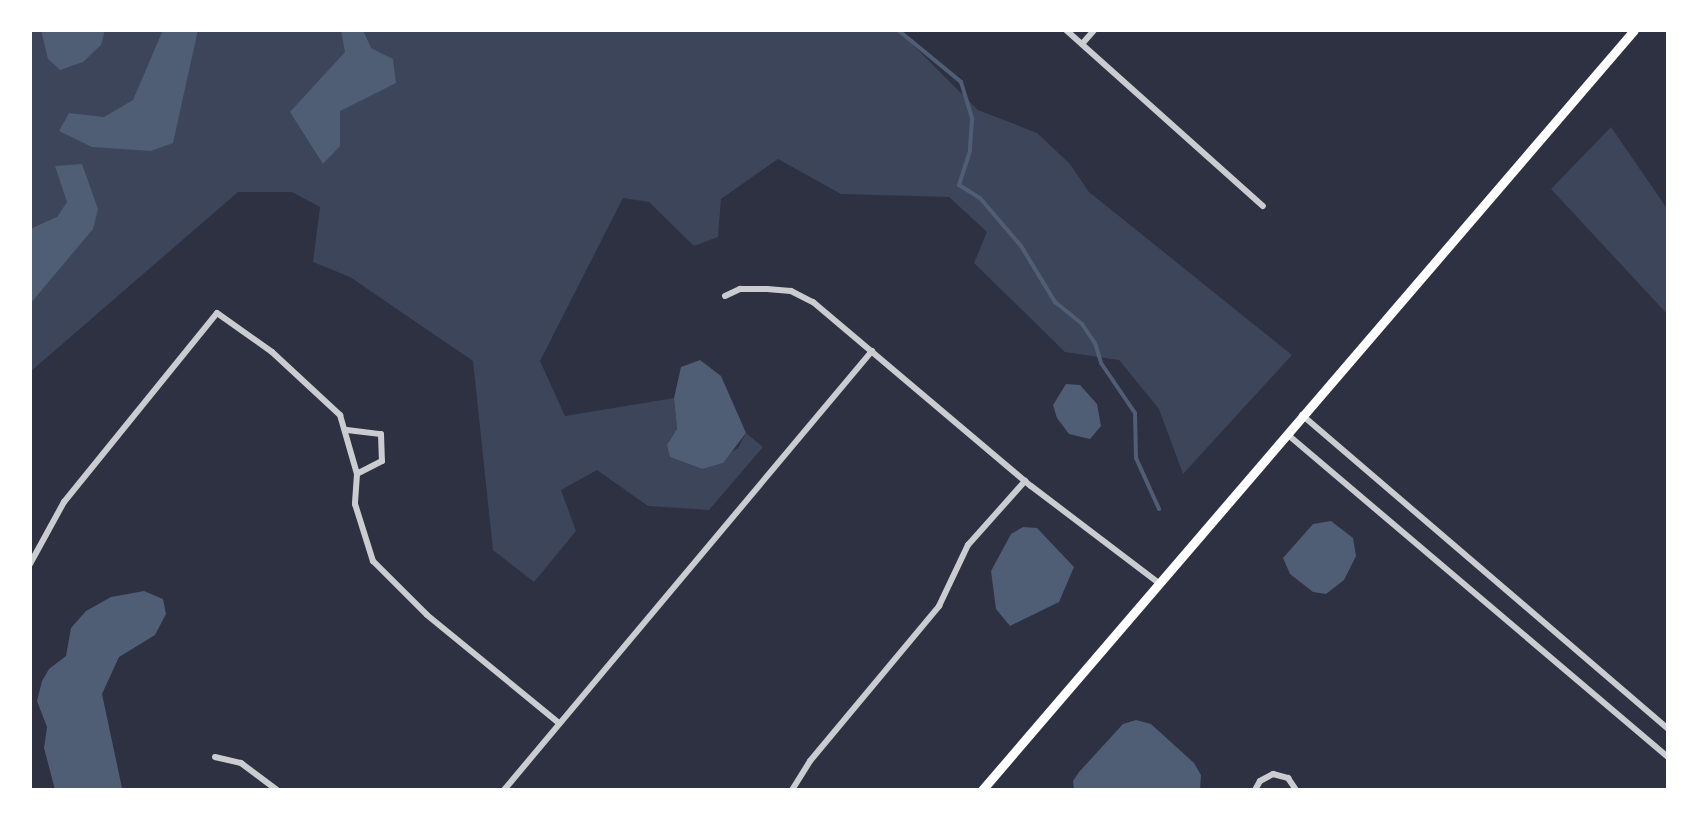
<!DOCTYPE html>
<html>
<head>
<meta charset="utf-8">
<style>
  body { margin:0 }
  #map { position:relative; width:1698px; height:820px; overflow:hidden; background:#2d3142; font-family:Helvetica,sans-serif }
  div>[style] { position:absolute }
  [style*='--x'] { left:calc(var(--x)*1px); top:calc(var(--y)*1px); width:calc(var(--w)*1px); rotate:calc(var(--a)*1deg) }
  .green>* { inset:0; background:#3c4559 }
  .water>* { inset:0; background:#4f5d75 }
  .stream>* { height:4px; margin:-2px; padding:0 2px; transform-origin:2px; border-radius:2px; background:#4f5d75 }
  .minor>* { height:6px; margin:-3px; padding:0 3px; transform-origin:3px; border-radius:3px; background:#caccd0 }
  .secondary>* { height:9px; margin:-4.5px; padding:0 4.5px; transform-origin:4.5px; border-radius:4.5px; background:#fff }
  span { translate:-50% -50%; white-space:nowrap; text-align:center; line-height:1.15; -webkit-text-stroke:8px #fff; paint-order:stroke }
  .frame { position:absolute; inset:0; border:32px solid #fff; pointer-events:none }
</style>
</head>
<body>
<div id="map">
  <div class="green">
    <div style="clip-path:polygon(30px 30px,898px 30px,978px 110px,1037px 133px,1070px 164px,1089px 192px,1292px 355px,1183px 474px,1159px 409px,1119px 360px,1065px 352px,974px 263px,987px 232px,949px 197px,841px 194px,778px 159px,721px 199px,718px 237px,694px 246px,649px 202px,623px 198px,540px 361px,565px 416px,674px 398px,677px 429px,670px 457px,702px 469px,738px 448px,746px 433px,763px 447px,709px 510px,648px 506px,597px 470px,561px 490px,576px 531px,534px 582px,493px 550px,473px 361px,350px 277px,313px 262px,320px 207px,292px 192px,238px 192px,30px 372px)"></div>
    <div style="clip-path:polygon(1611px 127px,1668px 210px,1668px 315px,1551px 189px)"></div>
  </div>
  <div class="water">
    <div style="clip-path:polygon(41px 30px,105px 30px,101px 45px,83px 62px,60px 70px,48px 59px)"></div>
    <div style="clip-path:polygon(163px 30px,198px 30px,173px 143px,151px 151px,92px 147px,59px 131px,69px 113px,104px 117px,133px 100px)"></div>
    <div style="clip-path:polygon(341px 30px,363px 30px,371px 48px,393px 59px,396px 83px,340px 111px,340px 146px,323px 164px,290px 112px,345px 52px)"></div>
    <div style="clip-path:polygon(82px 164px,98px 209px,93px 229px,30px 304px,30px 229px,57px 217px,67px 202px,55px 166px)"></div>
    <div style="clip-path:polygon(700px 360px,721px 376px,746px 433px,723px 463px,702px 469px,670px 457px,667px 445px,677px 429px,674px 398px,681px 367px)"></div>
    <div style="clip-path:polygon(1066px 384px,1080px 385px,1097px 404px,1101px 426px,1090px 439px,1069px 434px,1057px 418px,1053px 405px)"></div>
    <div style="clip-path:polygon(1331px 521px,1353px 538px,1356px 556px,1344px 580px,1326px 594px,1313px 592px,1290px 574px,1283px 558px,1313px 524px)"></div>
    <div style="clip-path:polygon(1023px 527px,1037px 528px,1074px 567px,1059px 602px,1010px 626px,996px 609px,991px 571px,1011px 534px)"></div>
    <div style="clip-path:polygon(144px 591px,163px 599px,166px 614px,155px 635px,119px 657px,102px 694px,122px 788px,55px 790px,44px 748px,47px 727px,37px 701px,42px 681px,49px 669px,66px 656px,71px 628px,86px 611px,111px 597px)"></div>
    <div style="clip-path:polygon(1136px 720px,1151px 724px,1194px 763px,1201px 775px,1200px 790px,1074px 790px,1073px 781px,1079px 772px,1123px 724px)"></div>
  </div>
  <div class="stream">
    <div style="--x:898;--y:30;--w:82;--a:39.5"></div>
    <div style="--x:961;--y:82;--w:39;--a:73"></div>
    <div style="--x:972;--y:119;--w:32;--a:94"></div>
    <div style="--x:970;--y:151;--w:36;--a:108"></div>
    <div style="--x:959;--y:185;--w:25;--a:32"></div>
    <div style="--x:980;--y:198;--w:63;--a:49.5"></div>
    <div style="--x:1021;--y:246;--w:66;--a:58.7"></div>
    <div style="--x:1055;--y:302;--w:35;--a:39"></div>
    <div style="--x:1082;--y:324;--w:23;--a:56"></div>
    <div style="--x:1095;--y:343;--w:21;--a:73"></div>
    <div style="--x:1101;--y:363;--w:60;--a:55.8"></div>
    <div style="--x:1135;--y:413;--w:45;--a:88.7"></div>
    <div style="--x:1136;--y:458;--w:56;--a:65.7"></div>
  </div>
  <div class="minor">
    <div style="--x:1066;--y:30;--w:264;--a:41.8"></div>
    <div style="--x:1082;--y:44;--w:18;--a:-49"></div>
    <div style="--x:725;--y:296;--w:17;--a:-25"></div>
    <div style="--x:740;--y:289;--w:27;--a:0"></div>
    <div style="--x:767;--y:289;--w:24;--a:5"></div>
    <div style="--x:791;--y:291;--w:25;--a:27"></div>
    <div style="--x:813;--y:302;--w:285;--a:40.2"></div>
    <div style="--x:1031;--y:486;--w:161;--a:37.2"></div>
    <div style="--x:1302;--y:415;--w:482;--a:40.6"></div>
    <div style="--x:347;--y:430;--w:34;--a:7"></div>
    <div style="--x:381;--y:434;--w:27;--a:88"></div>
    <div style="--x:382;--y:461;--w:28;--a:153"></div>
    <div style="--x:1287;--y:434;--w:499;--a:40.3"></div>
    <div style="--x:30;--y:564;--w:71;--a:-61.3"></div>
    <div style="--x:64;--y:502;--w:243;--a:-51"></div>
    <div style="--x:217;--y:313;--w:67;--a:35.3"></div>
    <div style="--x:272;--y:352;--w:93;--a:42.8"></div>
    <div style="--x:340;--y:415;--w:61;--a:73.9"></div>
    <div style="--x:357;--y:474;--w:30;--a:94"></div>
    <div style="--x:355;--y:504;--w:60;--a:72.5"></div>
    <div style="--x:373;--y:561;--w:76;--a:45"></div>
    <div style="--x:427;--y:615;--w:171;--a:39.3"></div>
    <div style="--x:215;--y:757;--w:27;--a:13"></div>
    <div style="--x:241;--y:763;--w:45;--a:36.9"></div>
    <div style="--x:504;--y:790;--w:573;--a:-50.03"></div>
    <div style="--x:792;--y:790;--w:34;--a:-58"></div>
    <div style="--x:810;--y:761;--w:202;--a:-50.2"></div>
    <div style="--x:939;--y:606;--w:68;--a:-64.6"></div>
    <div style="--x:968;--y:545;--w:86;--a:-48.3"></div>
    <div style="--x:1255;--y:790;--w:10;--a:-61"></div>
    <div style="--x:1260;--y:781;--w:15;--a:-28"></div>
    <div style="--x:1273;--y:774;--w:16;--a:15"></div>
    <div style="--x:1288;--y:778;--w:14;--a:56"></div>
  </div>
  <div class="secondary">
    <div style="--x:982;--y:790;--w:1001;--a:-49.37"></div>
  </div>
  <div class="frame"></div>
</div>
</body>
</html>
